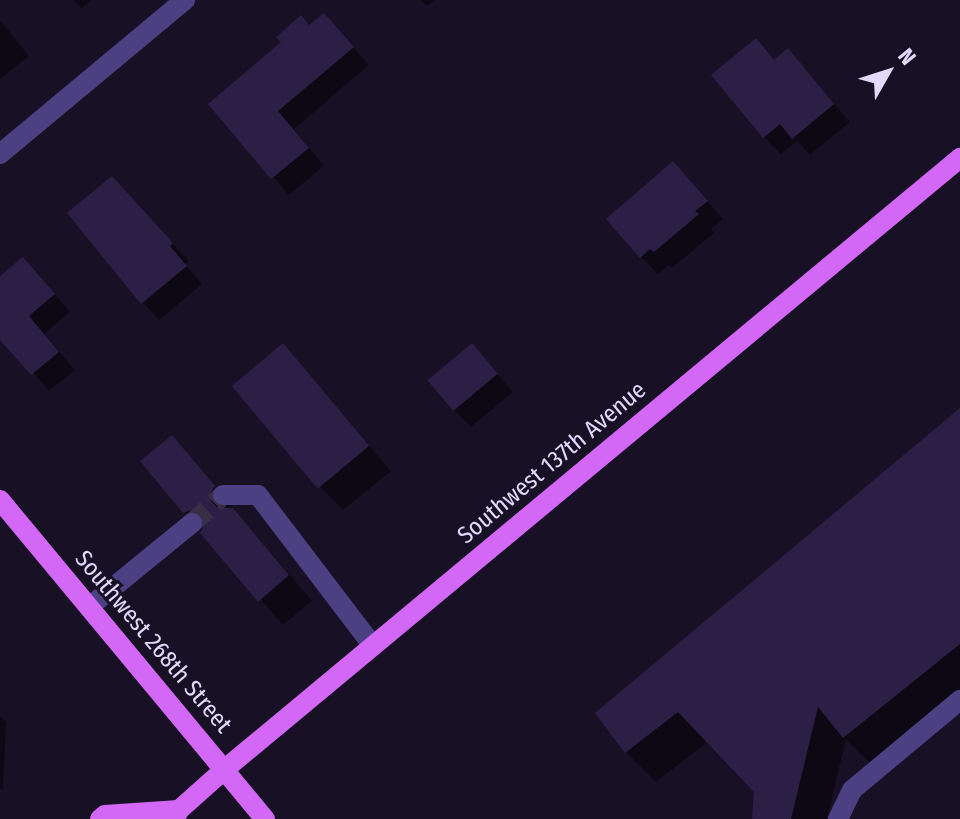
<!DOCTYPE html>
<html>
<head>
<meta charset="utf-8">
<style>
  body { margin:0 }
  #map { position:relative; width:960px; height:819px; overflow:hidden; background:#181126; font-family:"Fira Sans Condensed",sans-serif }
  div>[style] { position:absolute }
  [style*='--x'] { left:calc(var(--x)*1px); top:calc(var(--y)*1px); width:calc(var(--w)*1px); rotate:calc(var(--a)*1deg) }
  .shadow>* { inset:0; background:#0007 }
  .building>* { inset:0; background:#2b1f46; transform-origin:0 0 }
  .minor-tunnel>* { height:20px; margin-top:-10px; transform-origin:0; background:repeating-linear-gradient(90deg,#362f46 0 20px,transparent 0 30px) }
  .minor>* { height:20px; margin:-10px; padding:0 10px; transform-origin:10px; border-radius:10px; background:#4a4082 }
  .major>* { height:20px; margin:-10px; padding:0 10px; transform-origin:10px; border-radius:10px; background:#d268f5 }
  span { translate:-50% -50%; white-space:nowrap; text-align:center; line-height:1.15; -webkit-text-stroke:6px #181126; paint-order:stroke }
  .street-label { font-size:24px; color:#e2d9fd }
  .north { position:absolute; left:848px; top:32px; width:80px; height:80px; -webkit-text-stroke:6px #181126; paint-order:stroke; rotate:51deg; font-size:22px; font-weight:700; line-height:32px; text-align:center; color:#e2d9fd }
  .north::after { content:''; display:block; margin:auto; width:28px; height:36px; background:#e2d9fd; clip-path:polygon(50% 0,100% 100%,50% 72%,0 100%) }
</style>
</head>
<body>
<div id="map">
  <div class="shadow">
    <div style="clip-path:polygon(73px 0,92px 0,82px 8px)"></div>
    <div style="clip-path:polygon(420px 0,435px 0,427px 6px)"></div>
    <div style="clip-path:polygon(0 20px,29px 56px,0 79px)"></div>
    <div style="clip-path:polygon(310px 27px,341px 33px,369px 65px,294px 129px,324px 166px,289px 195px,210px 105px)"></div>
    <div style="clip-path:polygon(755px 40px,775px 61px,788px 51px,850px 122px,810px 155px,797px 141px,781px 154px,764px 137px)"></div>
    <div style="clip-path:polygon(690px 181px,723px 219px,711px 229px,714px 233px,672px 268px,669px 265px,658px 274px,641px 257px)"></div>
    <div style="clip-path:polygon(129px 196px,189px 261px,185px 264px,202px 284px,159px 320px,142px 302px)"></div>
    <div style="clip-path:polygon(40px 277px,70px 312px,44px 334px,75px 370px,49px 391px,0 335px,0 279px)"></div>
    <div style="clip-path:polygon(283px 346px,391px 471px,343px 510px,319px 486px)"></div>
    <div style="clip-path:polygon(472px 346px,513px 392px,471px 427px,454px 410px)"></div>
    <div style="clip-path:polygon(960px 411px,960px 695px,874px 767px,846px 739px,827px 819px,754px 819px,756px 791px,709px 741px,656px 782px,626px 752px,732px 598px)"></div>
    <div style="clip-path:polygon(172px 437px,312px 601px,283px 625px,185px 512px)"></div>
    <div style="clip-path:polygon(0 716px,6px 722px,3px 789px,0 789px)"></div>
  </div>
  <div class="building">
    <div style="clip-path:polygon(324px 13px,354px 47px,278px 111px,309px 148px,271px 179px,208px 104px,281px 42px,276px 37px,301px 15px,309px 25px)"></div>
    <div style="clip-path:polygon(756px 38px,774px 60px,788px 48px,834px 104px,792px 139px,780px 124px,763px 138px,711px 75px)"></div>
    <div style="clip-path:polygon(673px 161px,708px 201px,695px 211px,699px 214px,654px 252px,650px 249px,640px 258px,606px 219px)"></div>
    <div style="clip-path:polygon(112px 176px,173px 243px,170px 246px,187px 266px,141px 304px,67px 213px)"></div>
    <div style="clip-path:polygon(23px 257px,55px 294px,29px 316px,59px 352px,31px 375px,0 340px,0 276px)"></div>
    <div style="left:283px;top:343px;width:134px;height:67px;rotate:50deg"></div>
    <div style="left:472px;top:343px;width:40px;height:58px;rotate:50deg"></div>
    <div style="clip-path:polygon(960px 408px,960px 644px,843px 738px,818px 707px,791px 819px,752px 819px,754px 792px,678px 712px,625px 753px,595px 713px)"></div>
    <div style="clip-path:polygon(172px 435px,215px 486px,210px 494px,212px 502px,217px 507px,233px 508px,289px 575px,258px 602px,200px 533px,205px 522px,202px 514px,191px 510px,183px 513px,140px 461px)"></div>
  </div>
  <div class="minor-tunnel">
    <div style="--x:192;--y:523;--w:42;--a:-42.1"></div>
  </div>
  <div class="minor">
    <div style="--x:0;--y:154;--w:241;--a:-39.8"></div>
    <div style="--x:223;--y:495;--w:35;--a:0"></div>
    <div style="--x:258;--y:495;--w:190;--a:52.7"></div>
    <div style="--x:89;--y:607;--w:133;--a:-39.2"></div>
    <div style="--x:838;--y:819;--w:32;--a:-64"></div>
    <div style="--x:852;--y:790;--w:141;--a:-39.8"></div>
  </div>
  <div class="major">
    <div style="--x:0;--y:500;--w:415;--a:50.3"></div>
    <div style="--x:100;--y:819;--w:6;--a:-39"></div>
    <div style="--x:105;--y:815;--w:74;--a:-3.9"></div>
    <div style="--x:175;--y:819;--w:10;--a:-66"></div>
    <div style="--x:179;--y:810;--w:62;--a:-41.7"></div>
    <div style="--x:225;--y:769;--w:956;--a:-39.74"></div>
  </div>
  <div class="street-label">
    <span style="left:552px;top:463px;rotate:-40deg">Southwest 137th Avenue</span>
    <span style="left:153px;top:642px;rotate:50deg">Southwest 268th Street</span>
  </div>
  <div class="north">N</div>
</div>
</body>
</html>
